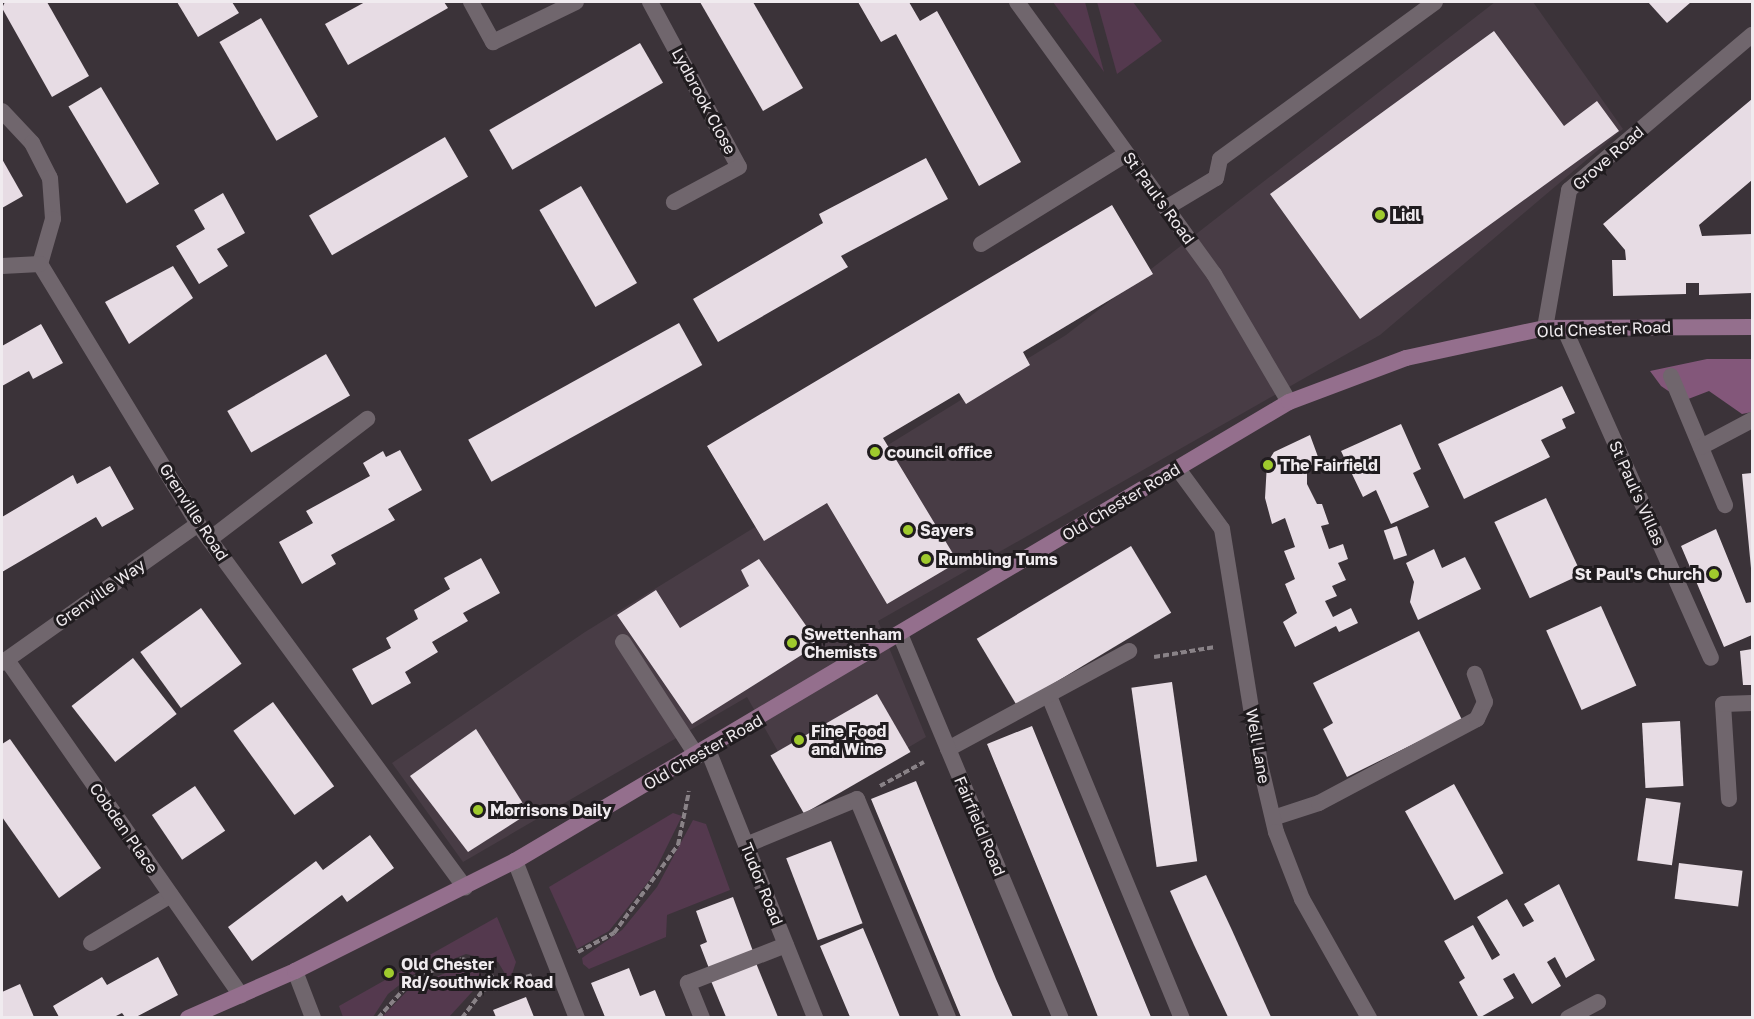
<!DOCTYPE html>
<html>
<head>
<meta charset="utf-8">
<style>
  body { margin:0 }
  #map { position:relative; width:1754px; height:1019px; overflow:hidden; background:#3b3339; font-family:"Golos Text",sans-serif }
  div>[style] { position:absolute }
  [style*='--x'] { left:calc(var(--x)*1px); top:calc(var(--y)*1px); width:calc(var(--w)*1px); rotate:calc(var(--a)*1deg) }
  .built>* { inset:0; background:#483c45 }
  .green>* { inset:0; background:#54394e }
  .forest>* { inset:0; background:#83577a }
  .building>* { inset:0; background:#e7dce4; transform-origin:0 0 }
  .path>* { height:4px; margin-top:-2px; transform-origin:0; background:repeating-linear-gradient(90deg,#898287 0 6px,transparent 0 9px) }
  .service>* { height:16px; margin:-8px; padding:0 8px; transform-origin:8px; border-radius:8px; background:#70666d }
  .minor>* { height:16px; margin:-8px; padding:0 8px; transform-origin:8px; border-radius:8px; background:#70666d }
  .secondary>* { height:16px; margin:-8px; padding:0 8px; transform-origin:8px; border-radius:8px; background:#946f8d }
  .dots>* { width:16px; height:16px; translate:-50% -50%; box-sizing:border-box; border:3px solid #201c1f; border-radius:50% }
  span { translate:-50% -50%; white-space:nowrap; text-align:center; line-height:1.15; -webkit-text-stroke:6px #201c1f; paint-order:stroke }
  .street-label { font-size:16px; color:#f0ebef }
  .poi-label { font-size:16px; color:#f0ebef; font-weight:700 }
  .left { translate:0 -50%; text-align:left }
  .right { translate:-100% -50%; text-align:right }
  .frame { position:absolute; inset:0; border:3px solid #f0ebef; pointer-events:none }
</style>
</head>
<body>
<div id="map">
  <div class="built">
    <div style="clip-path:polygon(1495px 2px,1533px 2px,1623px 129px,1380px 335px,878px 621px,926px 737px,809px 806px,747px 697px,463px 862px,392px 763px,585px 632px,1066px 335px)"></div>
  </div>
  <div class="green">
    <div style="clip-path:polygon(1053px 2px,1085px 2px,1104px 72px)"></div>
    <div style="clip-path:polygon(1097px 2px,1133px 2px,1162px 41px,1117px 74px)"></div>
    <div style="clip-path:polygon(673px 813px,682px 816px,652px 877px,609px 931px,577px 949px,549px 887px)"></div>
    <div style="clip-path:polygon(693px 820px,706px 824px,730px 890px,667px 915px,666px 937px,589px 969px,583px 964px,582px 958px,622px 930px,657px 887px)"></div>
    <div style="clip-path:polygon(497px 917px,516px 962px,512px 974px,507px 977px,498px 962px,466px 954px,412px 975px,388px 994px,373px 1017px,343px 1017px,339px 1006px)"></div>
    <div style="clip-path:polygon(469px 963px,480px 969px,483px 980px,449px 1017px,382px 1017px,410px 988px)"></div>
  </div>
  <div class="forest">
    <div style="clip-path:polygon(1707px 359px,1752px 359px,1752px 412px,1742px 414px,1709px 391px,1683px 401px,1661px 386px,1650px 371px)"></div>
  </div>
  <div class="building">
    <div style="clip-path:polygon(5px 2px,47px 2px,89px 76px,52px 97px,2px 8px)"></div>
    <div style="clip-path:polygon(177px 2px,232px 2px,239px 13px,198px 37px)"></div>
    <div style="clip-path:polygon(365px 2px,444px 2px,448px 8px,348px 65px,325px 24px)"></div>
    <div style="clip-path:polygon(700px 2px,753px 2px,803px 88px,763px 111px)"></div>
    <div style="clip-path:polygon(858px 2px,909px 2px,920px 21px,937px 11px,1021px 162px,979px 186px,896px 34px,881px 42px)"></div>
    <div style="clip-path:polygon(1648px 2px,1691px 2px,1667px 23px)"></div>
    <div style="left:261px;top:18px;width:114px;height:48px;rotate:60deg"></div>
    <div style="clip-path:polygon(1494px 31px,1564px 126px,1597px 101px,1619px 131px,1360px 319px,1270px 194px)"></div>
    <div style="left:640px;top:43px;width:46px;height:174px;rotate:60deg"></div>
    <div style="left:101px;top:87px;width:113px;height:38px;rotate:59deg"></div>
    <div style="clip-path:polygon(1752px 99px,1752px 180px,1699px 225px,1702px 236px,1752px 234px,1752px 293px,1699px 295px,1699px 283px,1686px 283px,1686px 294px,1613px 296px,1612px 260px,1626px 260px,1625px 250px,1603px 224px)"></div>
    <div style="left:445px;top:137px;width:46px;height:157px;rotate:60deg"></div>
    <div style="clip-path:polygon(926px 158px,948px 199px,841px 256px,848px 267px,718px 342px,693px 299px,823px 223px,819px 214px)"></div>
    <div style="clip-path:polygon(2px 159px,23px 196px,2px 208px)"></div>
    <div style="left:581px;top:186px;width:112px;height:48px;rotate:60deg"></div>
    <div style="clip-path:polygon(223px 193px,245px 233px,217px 249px,228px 266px,199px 284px,176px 246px,205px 229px,194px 210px)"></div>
    <div style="clip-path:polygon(1112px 205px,1153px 274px,1023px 352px,1030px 365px,966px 404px,959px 393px,883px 438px,958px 562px,887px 604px,827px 503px,764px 541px,707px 446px)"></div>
    <div style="clip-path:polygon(173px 266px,193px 298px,129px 344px,105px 302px)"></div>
    <div style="left:679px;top:323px;width:48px;height:241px;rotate:61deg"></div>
    <div style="clip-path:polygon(41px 324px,63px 363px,33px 379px,29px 371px,2px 386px,2px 346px)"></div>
    <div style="left:326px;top:354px;width:48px;height:114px;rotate:60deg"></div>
    <div style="clip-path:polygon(1562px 386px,1575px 413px,1562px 419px,1566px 428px,1541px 440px,1550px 457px,1464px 499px,1438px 444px)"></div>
    <div style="clip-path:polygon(1401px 424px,1421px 469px,1413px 473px,1429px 507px,1391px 524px,1376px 490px,1363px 497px,1341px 451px)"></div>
    <div style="clip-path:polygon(1310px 435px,1321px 465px,1307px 472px,1307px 484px,1317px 504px,1322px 504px,1329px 524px,1321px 526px,1329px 549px,1343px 544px,1348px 559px,1338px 563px,1346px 580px,1332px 586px,1337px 596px,1325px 601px,1333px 617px,1351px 608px,1358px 623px,1339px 632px,1336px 626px,1295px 647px,1283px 622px,1297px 613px,1285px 584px,1295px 579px,1284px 551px,1295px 547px,1285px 518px,1272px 524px,1265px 498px,1267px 463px,1274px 452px)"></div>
    <div style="clip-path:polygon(400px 450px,422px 490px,388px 509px,395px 520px,331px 555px,336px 564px,302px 584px,279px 542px,313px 523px,306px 511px,370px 476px,363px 463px,383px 451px,386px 457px)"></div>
    <div style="clip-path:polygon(110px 466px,134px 509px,102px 527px,96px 517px,2px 572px,2px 517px,73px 475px,77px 484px)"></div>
    <div style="clip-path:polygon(1752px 473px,1752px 568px,1751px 568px,1742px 474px)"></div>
    <div style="left:1546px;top:498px;width:84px;height:57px;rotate:65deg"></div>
    <div style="left:1397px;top:526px;width:31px;height:14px;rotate:71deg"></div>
    <div style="clip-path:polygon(1716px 529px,1746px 603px,1752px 602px,1752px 635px,1724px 647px,1681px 546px)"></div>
    <div style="left:1131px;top:546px;width:78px;height:180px;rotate:59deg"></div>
    <div style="clip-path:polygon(1434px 549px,1442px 568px,1465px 557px,1481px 589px,1418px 620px,1410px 602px,1414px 582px,1406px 563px)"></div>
    <div style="clip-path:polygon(481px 558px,500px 593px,463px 613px,468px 621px,432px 642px,438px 652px,405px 672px,411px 683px,372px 705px,352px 669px,391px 648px,386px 638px,418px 619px,414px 610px,450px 589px,444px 578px)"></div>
    <div style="clip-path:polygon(759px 559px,819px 644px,692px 724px,617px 615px,656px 590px,680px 628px,749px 586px,741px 570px)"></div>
    <div style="left:1601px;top:606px;width:87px;height:60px;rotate:66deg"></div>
    <div style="left:201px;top:608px;width:69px;height:75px;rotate:54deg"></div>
    <div style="clip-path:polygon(1419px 631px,1462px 720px,1347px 777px,1323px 729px,1333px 723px,1313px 683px)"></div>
    <div style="clip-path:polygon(1752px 649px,1752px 685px,1743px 685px,1740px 651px)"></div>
    <div style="left:133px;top:658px;width:71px;height:78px;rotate:52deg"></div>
    <div style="left:1172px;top:682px;width:181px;height:41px;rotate:82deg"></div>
    <div style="left:877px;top:694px;width:67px;height:123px;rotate:60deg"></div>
    <div style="left:273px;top:702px;width:104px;height:49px;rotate:54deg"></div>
    <div style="left:1680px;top:721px;width:65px;height:38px;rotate:87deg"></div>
    <div style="clip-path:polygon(1032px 726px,1089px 866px,1151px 1017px,1098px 1017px,1079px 969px,987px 744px)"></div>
    <div style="clip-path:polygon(476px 729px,529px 813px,468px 852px,410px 776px)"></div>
    <div style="clip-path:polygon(10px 739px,101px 868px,59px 898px,2px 817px,2px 744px)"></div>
    <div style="clip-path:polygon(916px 781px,996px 979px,1013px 1017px,961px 1017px,871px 799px)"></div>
    <div style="left:1454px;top:784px;width:102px;height:56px;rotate:61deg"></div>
    <div style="left:195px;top:786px;width:54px;height:52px;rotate:56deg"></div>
    <div style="left:1646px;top:798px;width:35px;height:63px;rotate:8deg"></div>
    <div style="clip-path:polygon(370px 835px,394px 868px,347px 902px,342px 895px,252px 961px,228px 927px,316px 861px,323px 870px)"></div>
    <div style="left:831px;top:841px;width:88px;height:48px;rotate:69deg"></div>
    <div style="left:1679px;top:863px;width:64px;height:36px;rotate:7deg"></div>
    <div style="clip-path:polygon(1206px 875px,1231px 928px,1271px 1017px,1228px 1017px,1194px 945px,1170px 891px)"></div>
    <div style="clip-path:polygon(1559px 884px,1595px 960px,1566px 978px,1555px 957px,1547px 962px,1561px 986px,1532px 1004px,1514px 973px,1503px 979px,1514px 998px,1479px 1018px,1459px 982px,1465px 978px,1444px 941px,1473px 925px,1492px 960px,1500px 955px,1477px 917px,1507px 899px,1523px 927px,1534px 921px,1524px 904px)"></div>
    <div style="clip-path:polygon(733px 897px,754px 954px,710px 971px,700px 945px,707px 942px,696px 911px)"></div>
    <div style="clip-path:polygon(863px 928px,874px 954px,900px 1017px,850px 1017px,831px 972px,820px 946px)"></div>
    <div style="clip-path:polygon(158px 957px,178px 995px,136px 1017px,125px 1017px,122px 1013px,114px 1017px,59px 1017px,53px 1006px,102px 977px,107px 985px)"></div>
    <div style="clip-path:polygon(756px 963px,778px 1017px,726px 1017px,711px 981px)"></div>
    <div style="clip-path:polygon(629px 968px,640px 996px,655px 990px,666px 1017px,605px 1017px,591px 983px)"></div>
    <div style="clip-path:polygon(20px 984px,34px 1017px,2px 1017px,2px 992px)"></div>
    <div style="clip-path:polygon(526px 997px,534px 1017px,496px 1017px,493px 1010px)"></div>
  </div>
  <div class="path">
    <div style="--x:1154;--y:657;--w:62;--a:-9.3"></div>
    <div style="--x:880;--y:786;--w:50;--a:-28.6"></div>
    <div style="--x:578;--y:952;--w:41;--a:-27.8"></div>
    <div style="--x:614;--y:933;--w:109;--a:-54"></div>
    <div style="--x:678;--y:845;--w:55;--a:-78.5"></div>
    <div style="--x:378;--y:1018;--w:54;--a:-48"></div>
    <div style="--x:414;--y:978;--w:52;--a:-21.6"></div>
    <div style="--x:462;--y:959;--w:26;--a:18"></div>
    <div style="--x:487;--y:967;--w:18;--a:63"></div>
    <div style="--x:462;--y:1018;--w:35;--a:-53"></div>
    <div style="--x:483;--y:990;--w:51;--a:-17"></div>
  </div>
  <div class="service">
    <div style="--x:1166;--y:208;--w:58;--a:-31"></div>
    <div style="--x:1216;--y:178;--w:19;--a:-78"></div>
    <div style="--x:1220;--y:159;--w:266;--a:-36.1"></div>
    <div style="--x:981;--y:244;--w:171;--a:-31.8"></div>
    <div style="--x:1671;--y:376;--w:140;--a:67.3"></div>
    <div style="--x:1701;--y:447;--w:58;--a:-27.9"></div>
    <div style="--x:210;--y:539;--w:198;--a:-37.4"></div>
    <div style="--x:623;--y:642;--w:136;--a:57"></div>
    <div style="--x:1049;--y:696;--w:348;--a:67.6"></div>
    <div style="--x:948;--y:749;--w:206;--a:-28.4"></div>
    <div style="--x:1273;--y:818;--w:48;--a:-18.1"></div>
    <div style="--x:1319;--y:803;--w:179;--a:-28"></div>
    <div style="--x:1477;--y:719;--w:19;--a:-65"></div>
    <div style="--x:1485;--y:702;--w:30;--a:-110"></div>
    <div style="--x:746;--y:845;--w:120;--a:-22.5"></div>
    <div style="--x:857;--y:799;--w:237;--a:67.4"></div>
    <div style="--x:91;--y:943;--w:93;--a:-31"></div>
    <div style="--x:702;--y:1018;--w:38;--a:-112"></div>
    <div style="--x:688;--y:983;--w:105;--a:-21.2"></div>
    <div style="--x:1568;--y:1018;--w:34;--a:-28"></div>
  </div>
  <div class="minor">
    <div style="--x:471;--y:2;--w:46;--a:61.2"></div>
    <div style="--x:493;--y:42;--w:92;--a:-25.7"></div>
    <div style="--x:650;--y:2;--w:187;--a:61.7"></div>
    <div style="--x:739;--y:167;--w:74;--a:151.7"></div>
    <div style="--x:1017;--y:2;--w:336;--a:54.1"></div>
    <div style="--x:1214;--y:274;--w:148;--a:59.6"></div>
    <div style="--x:2;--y:111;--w:44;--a:46.8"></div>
    <div style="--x:32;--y:143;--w:39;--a:63"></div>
    <div style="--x:50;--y:178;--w:41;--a:85.8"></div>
    <div style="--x:53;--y:219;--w:47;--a:106.1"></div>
    <div style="--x:40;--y:264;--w:304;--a:58.7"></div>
    <div style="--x:198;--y:524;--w:451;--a:53.7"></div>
    <div style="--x:2;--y:266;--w:38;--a:-3"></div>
    <div style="--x:1545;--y:328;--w:140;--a:-80.1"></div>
    <div style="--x:1569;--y:190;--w:240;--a:-40.3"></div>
    <div style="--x:1564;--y:328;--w:361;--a:66"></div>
    <div style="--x:1178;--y:469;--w:74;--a:53.7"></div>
    <div style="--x:1222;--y:529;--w:238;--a:80.8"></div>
    <div style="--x:1260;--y:764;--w:70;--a:76.8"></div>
    <div style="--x:1276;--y:832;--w:72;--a:68.8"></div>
    <div style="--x:1302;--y:899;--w:137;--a:60.6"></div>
    <div style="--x:900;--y:634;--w:416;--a:67.3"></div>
    <div style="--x:7;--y:660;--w:409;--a:55.1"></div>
    <div style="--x:2;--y:663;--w:240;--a:-35.3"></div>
    <div style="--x:708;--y:750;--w:289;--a:68.2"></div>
    <div style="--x:1729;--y:799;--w:95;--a:-93.6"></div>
    <div style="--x:1723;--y:704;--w:29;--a:-2"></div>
    <div style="--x:515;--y:861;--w:169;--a:68.5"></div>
    <div style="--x:295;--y:971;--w:50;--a:69"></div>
  </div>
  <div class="secondary">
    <div style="--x:188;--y:1018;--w:117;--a:-23.7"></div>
    <div style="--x:295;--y:971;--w:246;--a:-26.6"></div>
    <div style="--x:515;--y:861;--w:900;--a:-30.67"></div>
    <div style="--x:1289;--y:402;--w:125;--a:-20.6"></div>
    <div style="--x:1406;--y:358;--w:142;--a:-12.2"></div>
    <div style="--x:1545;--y:328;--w:207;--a:-0.3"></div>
  </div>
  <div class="dots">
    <div style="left:1380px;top:215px;background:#9fca2d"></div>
    <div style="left:875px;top:452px;background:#9fca2d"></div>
    <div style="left:1268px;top:465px;background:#9fca2d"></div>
    <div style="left:908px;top:530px;background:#9fca2d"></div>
    <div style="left:926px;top:559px;background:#9fca2d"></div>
    <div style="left:1714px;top:574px;background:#9fca2d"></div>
    <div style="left:792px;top:643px;background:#9fca2d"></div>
    <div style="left:799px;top:740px;background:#9fca2d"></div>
    <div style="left:478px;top:810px;background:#9fca2d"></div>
    <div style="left:389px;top:973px;background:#9fca2d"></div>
  </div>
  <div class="street-label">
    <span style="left:704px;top:101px;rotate:62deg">Lydbrook Close</span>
    <span style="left:1608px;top:158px;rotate:-41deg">Grove Road</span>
    <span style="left:1159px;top:198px;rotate:54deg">St Paul's Road</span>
    <span style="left:1604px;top:329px;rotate:-2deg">Old Chester Road</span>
    <span style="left:1637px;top:493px;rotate:66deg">St Paul's Villas</span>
    <span style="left:1121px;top:502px;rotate:-31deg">Old Chester Road</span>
    <span style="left:194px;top:512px;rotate:57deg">Grenville Road</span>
    <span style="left:100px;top:593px;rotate:-35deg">Grenville Way</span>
    <span style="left:1258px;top:746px;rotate:80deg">Well Lane</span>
    <span style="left:703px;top:752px;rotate:-30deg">Old Chester Road</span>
    <span style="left:980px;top:826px;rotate:67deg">Fairfield Road</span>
    <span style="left:124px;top:828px;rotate:55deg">Cobden Place</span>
    <span style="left:762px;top:884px;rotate:68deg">Tudor Road</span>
  </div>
  <div class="poi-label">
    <span class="left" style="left:1392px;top:215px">Lidl</span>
    <span class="left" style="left:887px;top:452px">council office</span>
    <span class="left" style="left:1280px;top:465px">The Fairfield</span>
    <span class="left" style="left:920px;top:530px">Sayers</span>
    <span class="left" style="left:938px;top:559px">Rumbling Tums</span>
    <span class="right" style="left:1702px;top:574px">St Paul's Church</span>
    <span class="left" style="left:804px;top:643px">Swettenham<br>Chemists</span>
    <span class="left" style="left:811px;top:740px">Fine Food<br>and Wine</span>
    <span class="left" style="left:490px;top:810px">Morrisons Daily</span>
    <span class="left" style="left:401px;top:973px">Old Chester<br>Rd/southwick Road</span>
  </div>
  <div class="frame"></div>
</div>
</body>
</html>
